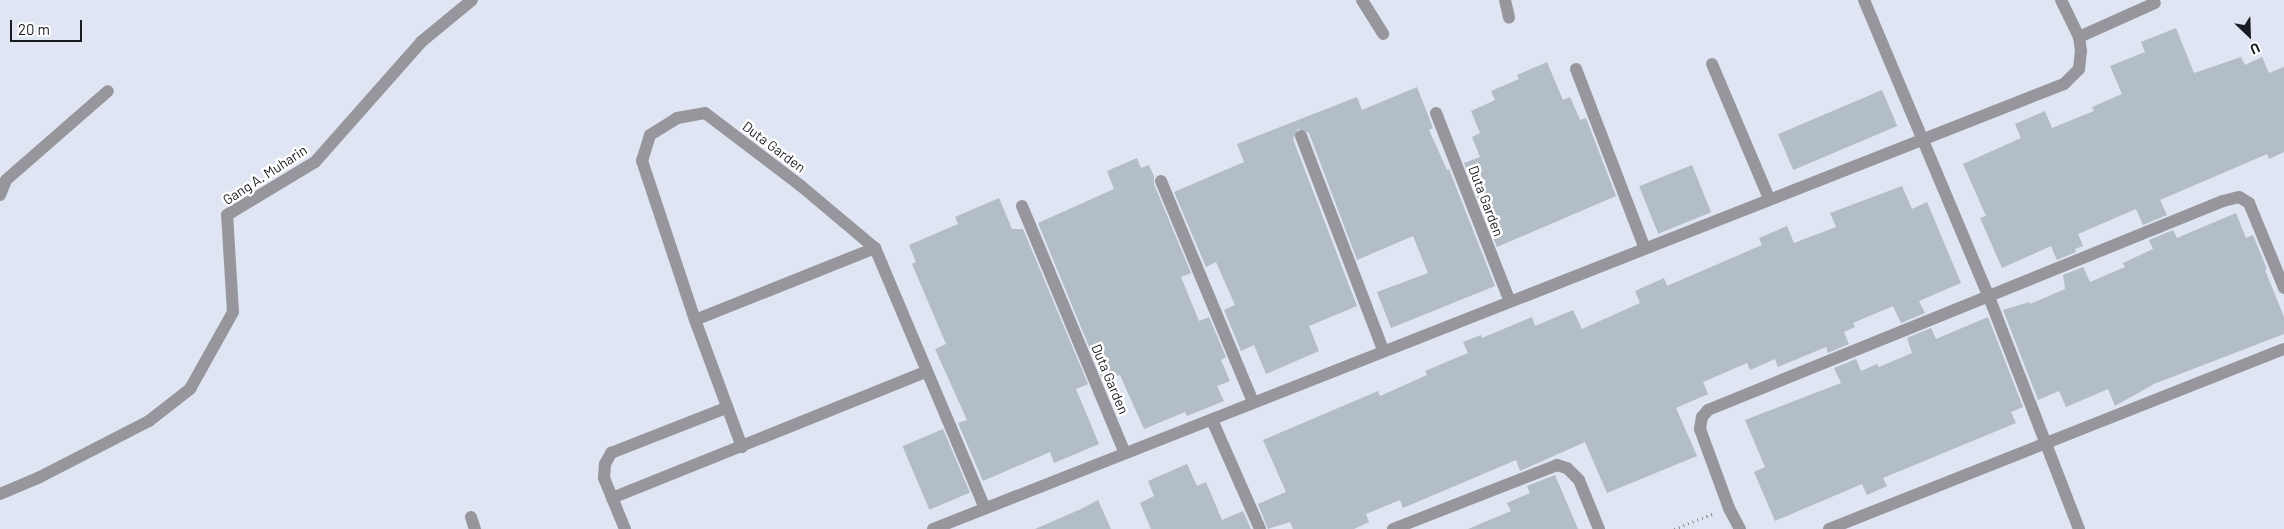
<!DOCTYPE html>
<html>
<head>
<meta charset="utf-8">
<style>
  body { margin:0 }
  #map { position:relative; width:2284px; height:529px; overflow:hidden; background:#dfe5f2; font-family:Barlow,sans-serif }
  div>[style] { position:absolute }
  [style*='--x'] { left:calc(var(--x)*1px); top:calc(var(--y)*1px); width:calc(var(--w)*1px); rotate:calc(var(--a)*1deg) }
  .building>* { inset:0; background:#b2bdc6; transform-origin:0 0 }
  .path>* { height:3px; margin-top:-1.5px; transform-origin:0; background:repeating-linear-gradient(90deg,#888c95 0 1px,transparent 0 5px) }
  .service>* { height:12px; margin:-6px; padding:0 6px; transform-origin:6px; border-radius:6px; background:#96969c }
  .minor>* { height:12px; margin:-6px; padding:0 6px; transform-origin:6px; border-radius:6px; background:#96969c }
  span { translate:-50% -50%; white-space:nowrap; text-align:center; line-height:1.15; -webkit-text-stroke:5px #fff; paint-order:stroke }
  .street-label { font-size:14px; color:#1a1c21 }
  .north { position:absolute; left:2224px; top:10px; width:50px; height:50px; -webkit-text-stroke:4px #fff; paint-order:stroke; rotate:156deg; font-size:14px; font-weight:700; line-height:20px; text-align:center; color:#1a1c21 }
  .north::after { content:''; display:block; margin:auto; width:18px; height:22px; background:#1a1c21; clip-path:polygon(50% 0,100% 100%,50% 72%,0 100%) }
  .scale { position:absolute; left:10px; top:20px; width:72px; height:22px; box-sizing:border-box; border:2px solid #1a1c21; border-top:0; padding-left:6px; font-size:15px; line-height:18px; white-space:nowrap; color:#1a1c21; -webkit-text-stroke:4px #fff; paint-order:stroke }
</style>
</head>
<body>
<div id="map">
  <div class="building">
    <div style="clip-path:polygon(2176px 28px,2194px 73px,2241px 57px,2245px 65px,2262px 57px,2269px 73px,2284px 67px,2284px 152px,2269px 159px,2267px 154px,2160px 200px,2167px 215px,2143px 225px,2136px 209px,2078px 234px,2083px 246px,2075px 249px,2076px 252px,2057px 260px,2051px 246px,2002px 268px,1980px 218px,1986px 216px,1963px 164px,2021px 138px,2015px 124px,2045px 111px,2052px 128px,2094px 111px,2092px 107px,2122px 94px,2110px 66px,2145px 52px,2141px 42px)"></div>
    <div style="clip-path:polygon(1547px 62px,1563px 100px,1570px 97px,1580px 120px,1586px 118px,1616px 196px,1497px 247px,1464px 163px,1480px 157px,1472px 137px,1480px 133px,1471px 111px,1495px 100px,1491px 91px,1519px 79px,1517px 75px)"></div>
    <div style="clip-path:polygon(1417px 87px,1433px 128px,1429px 130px,1447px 170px,1449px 169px,1495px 286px,1391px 328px,1377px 292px,1428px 273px,1413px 236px,1357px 260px,1309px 133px,1298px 129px,1293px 139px,1357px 306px,1309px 326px,1319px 351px,1266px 374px,1254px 345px,1241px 351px,1224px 310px,1235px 305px,1216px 262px,1206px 267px,1174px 192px,1244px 162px,1237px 144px,1357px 97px,1362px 110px)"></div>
    <div style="left:1882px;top:90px;width:39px;height:113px;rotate:67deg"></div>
    <div style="clip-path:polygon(1137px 158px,1141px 168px,1149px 165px,1154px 176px,1154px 184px,1191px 273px,1181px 277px,1199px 321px,1209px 317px,1226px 357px,1221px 360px,1230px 381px,1217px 386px,1224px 401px,1187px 416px,1185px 412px,1144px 429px,1120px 375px,1117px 376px,1116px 372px,1102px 378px,1038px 223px,1114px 189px,1107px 171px)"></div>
    <div style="left:1692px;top:165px;width:51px;height:57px;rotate:68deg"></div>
    <div style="clip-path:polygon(1902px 186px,1912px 209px,1927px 202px,1961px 283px,1919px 301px,1925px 313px,1901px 323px,1893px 306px,1853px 323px,1855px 327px,1844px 332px,1849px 344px,1828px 353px,1826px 347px,1778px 367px,1775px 359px,1750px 370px,1747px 363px,1703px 382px,1708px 394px,1676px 408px,1697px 456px,1607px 493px,1585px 442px,1520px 471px,1516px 460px,1403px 508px,1400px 500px,1366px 514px,1369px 522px,1354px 529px,1293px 529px,1290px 522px,1268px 529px,1258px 504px,1286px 492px,1263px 440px,1378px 391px,1380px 396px,1427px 375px,1425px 371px,1468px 353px,1463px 342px,1481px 335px,1482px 338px,1532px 317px,1535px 326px,1573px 310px,1582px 329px,1640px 303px,1635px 291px,1664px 278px,1667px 286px,1762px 245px,1759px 238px,1787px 226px,1794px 243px,1836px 227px,1830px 213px)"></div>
    <div style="clip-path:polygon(999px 198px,1012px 229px,1023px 229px,1088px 384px,1076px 389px,1099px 444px,1054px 463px,1050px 452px,983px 481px,958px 423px,967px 420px,935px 349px,946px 344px,912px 264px,916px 262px,909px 245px,958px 224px,955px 217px)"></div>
    <div style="clip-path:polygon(2236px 213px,2246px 238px,2253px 235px,2267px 269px,2265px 270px,2284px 317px,2284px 334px,2154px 384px,2115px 406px,2108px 389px,2066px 407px,2059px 391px,2038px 400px,2003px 310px,2029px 302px,2030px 304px,2065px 289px,2063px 275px,2083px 267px,2090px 282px,2125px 267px,2123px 263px,2153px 249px,2149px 240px,2173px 230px,2177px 238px)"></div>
    <div style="clip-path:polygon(1988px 317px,2023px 407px,2011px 412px,2016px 423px,1883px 478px,1887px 486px,1867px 495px,1862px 484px,1775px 521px,1754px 472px,1765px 467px,1745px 420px,1841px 383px,1834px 368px,1856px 359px,1861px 371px,1877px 364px,1879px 367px,1912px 353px,1907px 338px,1931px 328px,1936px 339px)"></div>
    <div style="left:943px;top:429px;width:69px;height:44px;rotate:67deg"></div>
    <div style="clip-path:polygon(1187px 464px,1197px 486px,1206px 482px,1222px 520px,1243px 511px,1251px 529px,1151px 529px,1140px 503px,1154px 496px,1148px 481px)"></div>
    <div style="clip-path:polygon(1555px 475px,1578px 529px,1468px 529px,1511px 511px,1507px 503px,1530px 493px,1527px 486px)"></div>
    <div style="clip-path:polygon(1098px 500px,1111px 529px,1035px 529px,1081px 509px)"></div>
  </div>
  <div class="path">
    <div style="--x:1674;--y:529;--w:41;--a:-21.5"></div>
  </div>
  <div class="service">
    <div style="--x:1362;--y:0;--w:40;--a:58"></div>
    <div style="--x:0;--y:195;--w:16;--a:-68"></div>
    <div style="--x:6;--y:180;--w:135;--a:-41.1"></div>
  </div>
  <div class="minor">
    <div style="--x:1505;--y:0;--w:18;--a:77"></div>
    <div style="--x:1864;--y:0;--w:322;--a:67.2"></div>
    <div style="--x:1989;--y:297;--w:249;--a:68.8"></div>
    <div style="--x:2079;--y:37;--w:83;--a:-24.1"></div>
    <div style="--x:1712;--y:64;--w:146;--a:67"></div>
    <div style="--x:1576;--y:69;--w:190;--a:69"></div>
    <div style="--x:1436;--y:113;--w:200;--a:68.6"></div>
    <div style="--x:1301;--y:136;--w:229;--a:69"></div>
    <div style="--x:1161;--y:181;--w:239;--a:67.4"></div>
    <div style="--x:1022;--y:206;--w:268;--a:67.4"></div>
    <div style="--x:695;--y:320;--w:194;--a:-21.8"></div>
    <div style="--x:1212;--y:420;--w:119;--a:66.2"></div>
    <div style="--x:742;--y:447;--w:135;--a:-110.3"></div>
    <div style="--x:695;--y:320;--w:168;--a:-108.4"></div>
    <div style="--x:642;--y:161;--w:27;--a:-73"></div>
    <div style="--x:650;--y:135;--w:32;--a:-32"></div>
    <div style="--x:677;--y:118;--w:28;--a:-10"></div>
    <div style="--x:705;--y:113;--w:121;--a:37.2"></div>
    <div style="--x:801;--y:186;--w:97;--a:40"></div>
    <div style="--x:875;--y:248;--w:282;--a:67.1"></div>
    <div style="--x:0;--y:494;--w:43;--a:-23"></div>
    <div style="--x:40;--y:477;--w:123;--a:-27.2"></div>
    <div style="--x:149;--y:421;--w:52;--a:-38"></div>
    <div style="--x:190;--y:389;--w:88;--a:-60.8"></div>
    <div style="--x:233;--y:312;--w:97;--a:-93.5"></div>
    <div style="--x:227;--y:215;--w:103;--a:-31.1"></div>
    <div style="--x:315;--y:162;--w:160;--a:-48.5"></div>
    <div style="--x:421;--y:42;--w:66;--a:-39.5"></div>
    <div style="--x:612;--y:498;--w:338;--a:-21.9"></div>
    <div style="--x:471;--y:517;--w:13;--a:72"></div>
    <div style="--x:625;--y:529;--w:55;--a:-112.4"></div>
    <div style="--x:604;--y:478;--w:14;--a:-86"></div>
    <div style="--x:605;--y:464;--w:13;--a:-61"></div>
    <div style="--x:611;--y:453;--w:123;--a:-21.4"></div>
    <div style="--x:933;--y:529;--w:1215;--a:-21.48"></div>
    <div style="--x:2064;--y:84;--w:21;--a:-45"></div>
    <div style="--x:2079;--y:69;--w:18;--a:-84"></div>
    <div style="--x:2081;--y:51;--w:14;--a:-98"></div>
    <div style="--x:2079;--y:37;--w:41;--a:-115.9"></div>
    <div style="--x:1393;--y:529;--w:176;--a:-21.3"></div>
    <div style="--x:1557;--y:465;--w:10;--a:17"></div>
    <div style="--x:1567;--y:468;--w:17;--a:45"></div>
    <div style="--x:1579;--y:480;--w:53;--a:67.8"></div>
    <div style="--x:1740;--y:529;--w:24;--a:-118"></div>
    <div style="--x:1729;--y:508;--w:84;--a:-110.2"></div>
    <div style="--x:1700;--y:429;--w:12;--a:-81"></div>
    <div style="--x:1702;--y:417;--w:9;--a:-49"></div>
    <div style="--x:1708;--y:410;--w:556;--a:-22.09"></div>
    <div style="--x:2223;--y:201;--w:16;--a:-14"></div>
    <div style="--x:2239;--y:197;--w:12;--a:31"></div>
    <div style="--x:2249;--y:203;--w:92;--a:67.6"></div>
    <div style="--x:1829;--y:529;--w:489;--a:-21.6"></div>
  </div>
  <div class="street-label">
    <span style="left:774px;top:147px;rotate:37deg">Duta Garden</span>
    <span style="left:265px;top:175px;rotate:-33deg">Gang A. Muharin</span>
    <span style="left:1486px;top:201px;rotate:69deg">Duta Garden</span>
    <span style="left:1110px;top:379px;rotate:67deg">Duta Garden</span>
  </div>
  <div class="north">U</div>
  <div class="scale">20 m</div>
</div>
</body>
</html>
